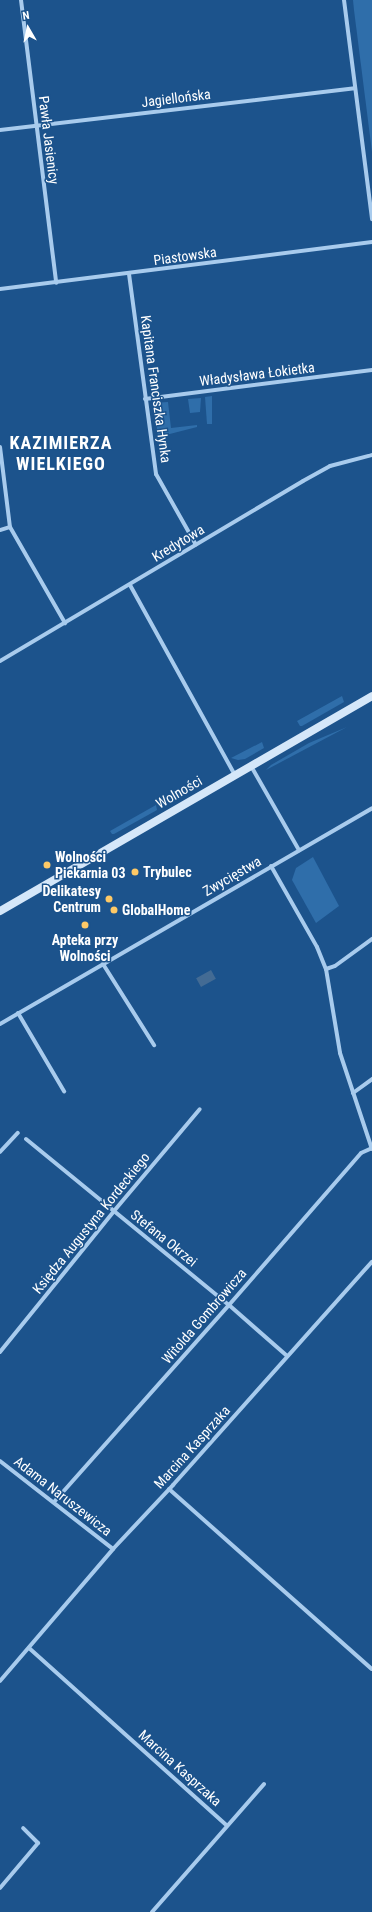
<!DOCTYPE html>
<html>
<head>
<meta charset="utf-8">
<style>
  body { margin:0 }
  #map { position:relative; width:372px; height:1912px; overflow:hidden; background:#1c538c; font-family:"Roboto Condensed",sans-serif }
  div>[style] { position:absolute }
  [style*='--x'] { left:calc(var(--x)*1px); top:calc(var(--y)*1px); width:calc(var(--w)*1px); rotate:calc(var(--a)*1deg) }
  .green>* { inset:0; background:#2f6eaa }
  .water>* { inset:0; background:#436b94; transform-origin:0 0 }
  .minor>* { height:4px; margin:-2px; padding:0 2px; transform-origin:2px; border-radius:2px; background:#a8cbed }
  .secondary>* { height:8px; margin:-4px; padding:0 4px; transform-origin:4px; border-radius:4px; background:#d5e7f9 }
  .dots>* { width:11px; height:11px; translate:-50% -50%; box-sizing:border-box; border:2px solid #1c538c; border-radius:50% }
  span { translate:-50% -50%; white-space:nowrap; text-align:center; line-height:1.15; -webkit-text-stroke:3px #1c538c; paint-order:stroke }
  .street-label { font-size:14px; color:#fff }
  .poi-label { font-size:14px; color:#fff; font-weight:700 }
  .left { translate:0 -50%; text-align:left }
  .right { translate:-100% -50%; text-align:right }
  .district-label { font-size:18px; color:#fff; font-weight:700; letter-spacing:1px }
  .north { position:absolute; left:8px; top:8px; width:40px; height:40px; -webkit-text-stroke:3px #1c538c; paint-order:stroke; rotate:351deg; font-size:11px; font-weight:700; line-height:16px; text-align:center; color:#fff }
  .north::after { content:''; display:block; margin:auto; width:14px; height:18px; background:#fff; clip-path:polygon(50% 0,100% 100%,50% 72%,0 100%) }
</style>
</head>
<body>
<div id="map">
  <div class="green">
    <div style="clip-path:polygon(353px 0,372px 0,372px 152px,354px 10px)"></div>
    <div style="clip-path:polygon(212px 396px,212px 424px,207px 424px,205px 397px)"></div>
    <div style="clip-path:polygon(201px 398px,200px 412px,190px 413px,188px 399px)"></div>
    <div style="clip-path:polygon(168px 402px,171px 428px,197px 425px,197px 427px,158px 437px,154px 403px)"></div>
    <div style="clip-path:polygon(342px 696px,344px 702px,302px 726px,300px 726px,297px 721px)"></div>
    <div style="clip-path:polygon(347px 727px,266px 770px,271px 765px,309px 743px)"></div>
    <div style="clip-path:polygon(262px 742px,264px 748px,245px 759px,238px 760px,231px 758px)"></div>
    <div style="clip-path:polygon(156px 805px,157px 810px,114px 834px,112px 834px,110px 831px)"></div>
    <div style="clip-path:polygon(313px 857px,339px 906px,316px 923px,292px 880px,296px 868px)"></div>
  </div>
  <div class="water">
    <div style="left:211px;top:970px;width:10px;height:17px;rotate:61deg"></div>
  </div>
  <div class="minor">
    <div style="--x:21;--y:0;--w:285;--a:82.9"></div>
    <div style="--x:344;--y:0;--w:221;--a:82.7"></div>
    <div style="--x:0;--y:130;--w:357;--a:-6.7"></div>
    <div style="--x:129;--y:274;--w:202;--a:82.3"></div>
    <div style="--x:156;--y:474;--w:81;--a:60.6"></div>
    <div style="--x:0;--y:289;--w:375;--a:-7.2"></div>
    <div style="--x:145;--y:399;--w:229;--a:-7.3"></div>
    <div style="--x:0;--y:447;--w:81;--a:82.9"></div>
    <div style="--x:10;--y:527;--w:111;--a:60.2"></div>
    <div style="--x:0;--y:530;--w:10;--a:-17"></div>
    <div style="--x:130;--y:585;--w:217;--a:61.1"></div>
    <div style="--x:0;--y:661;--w:352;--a:-30.7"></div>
    <div style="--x:303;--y:481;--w:31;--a:-29"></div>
    <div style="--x:330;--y:466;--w:43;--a:-14.7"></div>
    <div style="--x:251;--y:766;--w:97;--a:60.3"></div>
    <div style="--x:271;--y:866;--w:93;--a:60.4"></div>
    <div style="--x:317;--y:947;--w:24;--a:68"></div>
    <div style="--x:326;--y:969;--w:85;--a:80.5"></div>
    <div style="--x:340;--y:1053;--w:101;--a:71.6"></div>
    <div style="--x:103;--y:964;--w:96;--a:57.8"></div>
    <div style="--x:326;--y:969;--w:9;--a:-18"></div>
    <div style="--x:335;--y:966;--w:46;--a:-36.1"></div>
    <div style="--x:18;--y:1013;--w:91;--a:59.5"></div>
    <div style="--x:0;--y:1024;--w:430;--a:-30.1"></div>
    <div style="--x:353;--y:1093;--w:24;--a:-36"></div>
    <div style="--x:26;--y:1139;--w:262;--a:39.3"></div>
    <div style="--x:229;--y:1305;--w:77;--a:41.3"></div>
    <div style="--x:0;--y:1152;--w:26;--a:-47"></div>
    <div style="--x:0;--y:1352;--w:181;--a:-51"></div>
    <div style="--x:114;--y:1211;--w:133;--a:-49.9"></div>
    <div style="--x:0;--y:1461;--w:143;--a:37.9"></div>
    <div style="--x:169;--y:1489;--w:271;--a:41.6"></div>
    <div style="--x:54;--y:1502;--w:264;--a:-48.4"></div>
    <div style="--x:229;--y:1305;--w:201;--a:-49"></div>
    <div style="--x:361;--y:1153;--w:12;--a:-24"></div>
    <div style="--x:29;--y:1648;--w:265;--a:41.9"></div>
    <div style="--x:0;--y:1681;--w:174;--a:-49.4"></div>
    <div style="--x:113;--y:1549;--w:88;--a:-46.8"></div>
    <div style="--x:173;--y:1485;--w:299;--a:-48.3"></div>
    <div style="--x:0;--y:1888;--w:59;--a:-49.8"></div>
    <div style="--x:38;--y:1843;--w:21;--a:-135"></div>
    <div style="--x:152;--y:1912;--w:170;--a:-48.8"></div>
  </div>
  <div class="secondary">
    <div style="--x:0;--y:911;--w:430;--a:-30"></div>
  </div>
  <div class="dots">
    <div style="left:47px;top:865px;background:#fec966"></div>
    <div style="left:135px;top:872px;background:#fec966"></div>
    <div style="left:109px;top:899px;background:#fec966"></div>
    <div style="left:114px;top:910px;background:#fec966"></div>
    <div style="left:85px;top:925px;background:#fec966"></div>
  </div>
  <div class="street-label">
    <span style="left:176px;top:98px;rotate:-7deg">Jagiellońska</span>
    <span style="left:49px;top:140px;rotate:83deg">Pawła Jasienicy</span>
    <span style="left:185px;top:256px;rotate:-8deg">Piastowska</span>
    <span style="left:257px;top:374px;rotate:-7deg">Władysława Łokietka</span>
    <span style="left:156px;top:389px;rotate:82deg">Kapitana Franciszka Hynka</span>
    <span style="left:178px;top:543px;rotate:-31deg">Kredytowa</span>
    <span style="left:179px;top:792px;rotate:-30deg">Wolności</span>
    <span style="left:232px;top:876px;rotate:-30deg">Zwycięstwa</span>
    <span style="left:91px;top:1223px;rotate:-51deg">Księdza Augustyna Kordeckiego</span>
    <span style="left:164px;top:1238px;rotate:39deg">Stefana Okrzei</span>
    <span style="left:204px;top:1316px;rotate:-49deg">Witolda Gombrowicza</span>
    <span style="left:192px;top:1447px;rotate:-48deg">Marcina Kasprzaka</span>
    <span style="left:63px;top:1496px;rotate:38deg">Adama Naruszewicza</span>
    <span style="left:180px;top:1768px;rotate:42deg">Marcina Kasprzaka</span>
  </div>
  <div class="poi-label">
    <span class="left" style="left:55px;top:865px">Wolności<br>Piekarnia 03</span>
    <span class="left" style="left:143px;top:872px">Trybulec</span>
    <span class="right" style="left:101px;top:899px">Delikatesy<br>Centrum</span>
    <span class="left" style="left:122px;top:910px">GlobalHome</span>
    <span style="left:85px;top:948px">Apteka przy<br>Wolności</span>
  </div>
  <div class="district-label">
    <span style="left:61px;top:454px">KAZIMIERZA<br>WIELKIEGO</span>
  </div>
  <div class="north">N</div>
</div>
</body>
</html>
